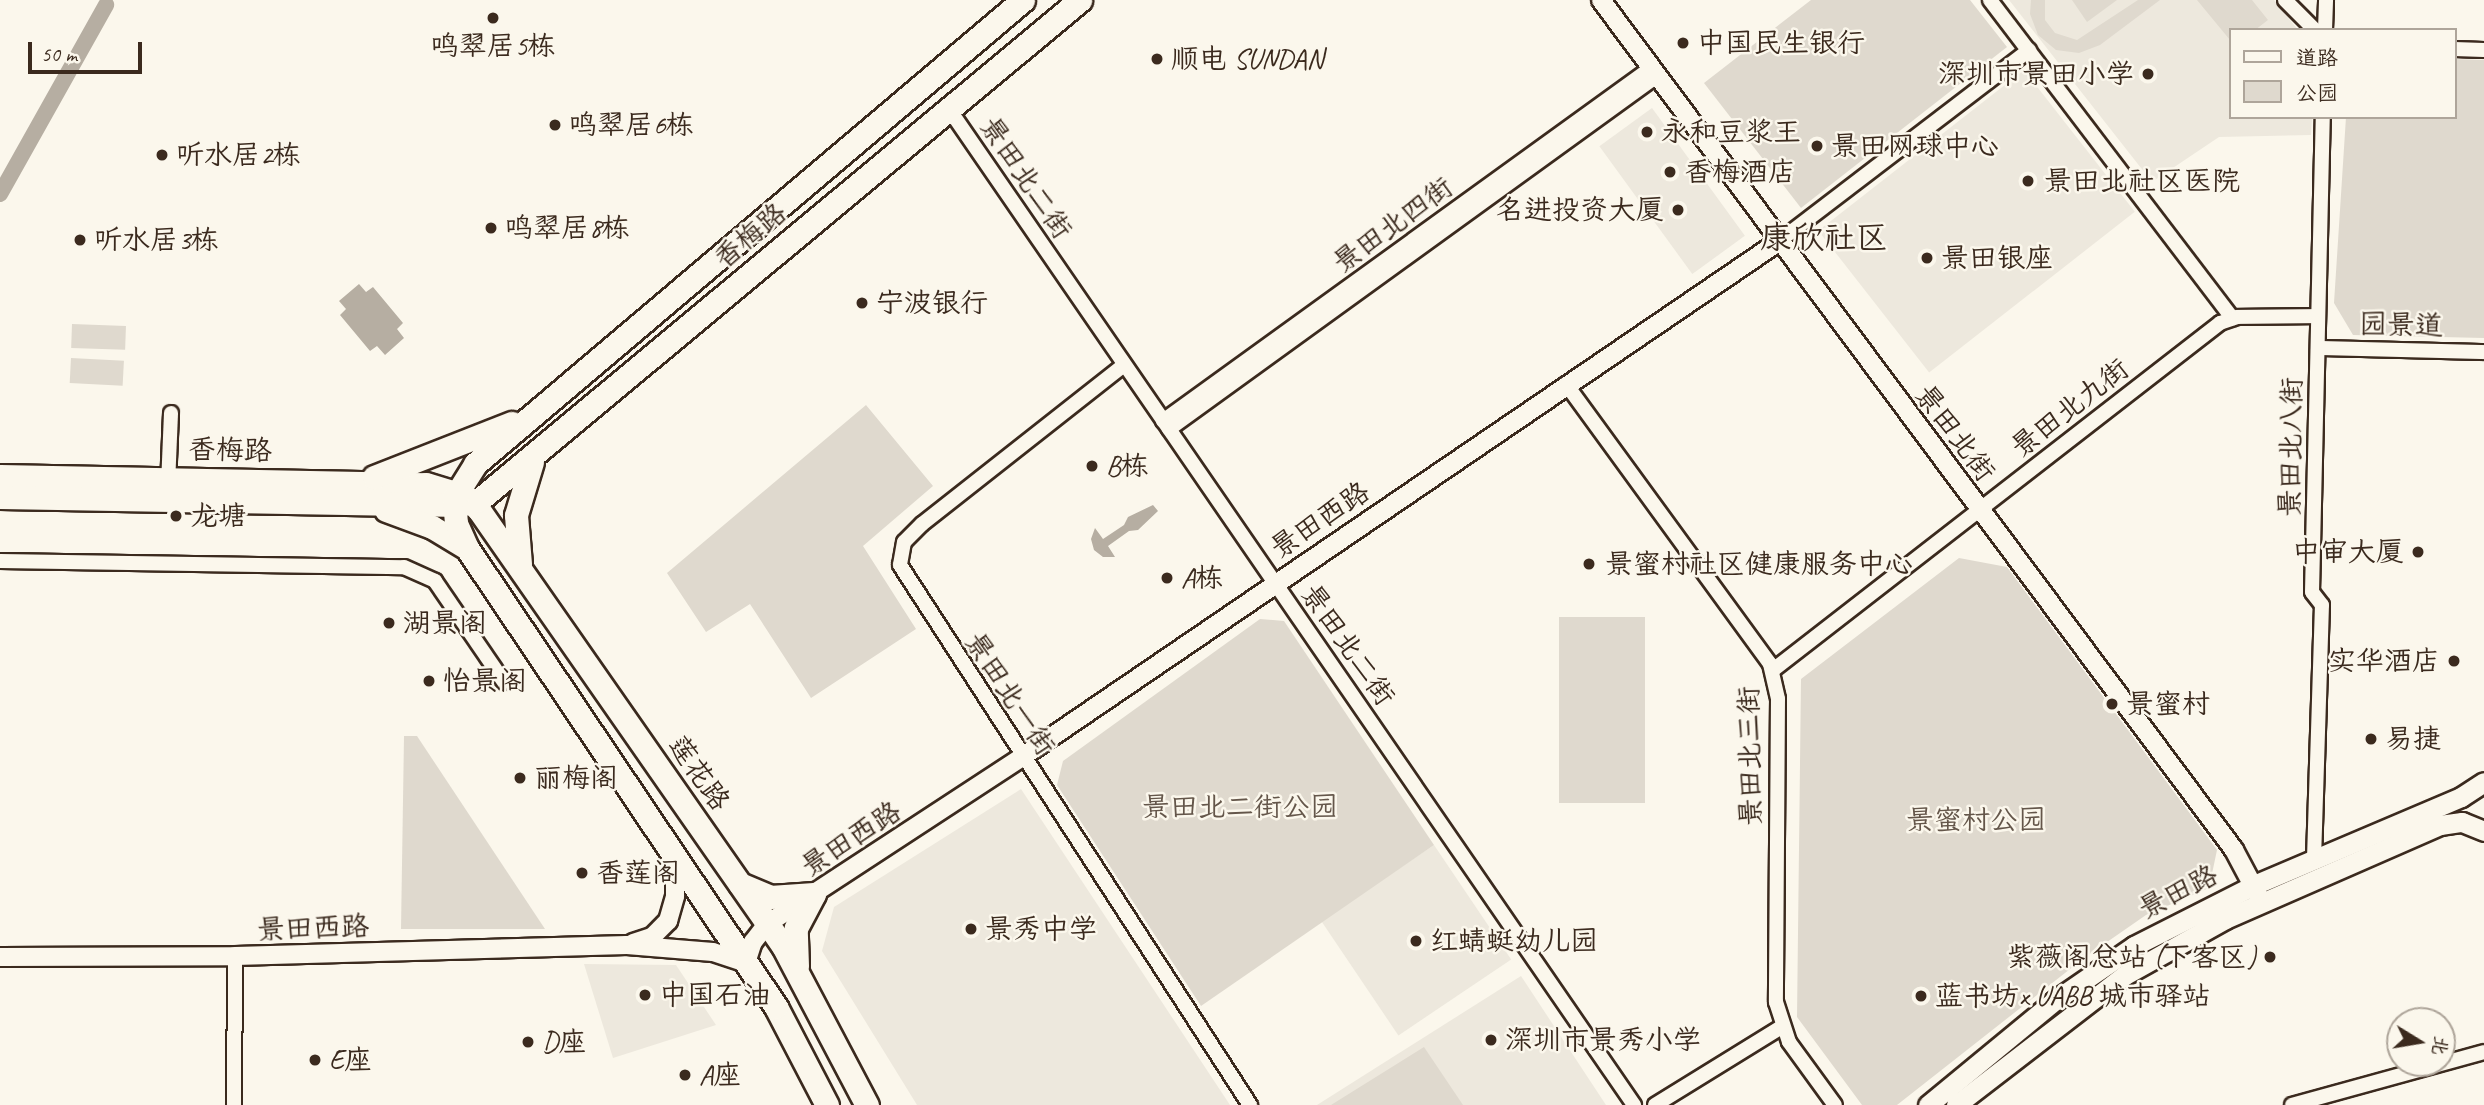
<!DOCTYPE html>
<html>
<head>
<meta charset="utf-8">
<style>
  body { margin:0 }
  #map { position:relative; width:2484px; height:1105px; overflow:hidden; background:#fbf7ec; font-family:Caveat,"LXGW WenKai TC",sans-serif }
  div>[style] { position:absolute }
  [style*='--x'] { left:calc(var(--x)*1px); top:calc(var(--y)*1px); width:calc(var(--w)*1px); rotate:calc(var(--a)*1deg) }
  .built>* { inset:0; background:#ede8dd; transform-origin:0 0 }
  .green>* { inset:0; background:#dfd9ce; transform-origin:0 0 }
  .water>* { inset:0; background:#b6aea2 }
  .canal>* { height:16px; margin:-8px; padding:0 8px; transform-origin:8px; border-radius:8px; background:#b6aea2 }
  .roads { filter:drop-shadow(2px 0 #3b2a1e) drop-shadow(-2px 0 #3b2a1e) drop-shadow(0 2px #3b2a1e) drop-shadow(0 -2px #3b2a1e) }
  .minor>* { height:14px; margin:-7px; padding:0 7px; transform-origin:7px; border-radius:7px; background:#fbf7ec }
  .tertiary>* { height:18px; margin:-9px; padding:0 9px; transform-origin:9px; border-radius:9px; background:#fbf7ec }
  .secondary>* { height:19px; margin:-9.5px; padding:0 9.5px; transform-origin:9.5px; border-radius:9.5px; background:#fbf7ec }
  .primary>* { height:23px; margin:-11.5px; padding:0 11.5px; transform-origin:11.5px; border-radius:11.5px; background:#fbf7ec }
  .dots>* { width:19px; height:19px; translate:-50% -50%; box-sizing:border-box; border:4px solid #fbf7ec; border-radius:50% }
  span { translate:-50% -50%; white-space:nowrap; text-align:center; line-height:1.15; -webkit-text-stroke:5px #fbf7ec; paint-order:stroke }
  .poi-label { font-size:28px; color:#3b2a1e }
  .left { translate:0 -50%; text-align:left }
  .right { translate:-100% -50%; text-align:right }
  .street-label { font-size:28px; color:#3b2a1e }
  .park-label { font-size:28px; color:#64564a }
  .quarter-label { font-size:32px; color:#3b2a1e }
  .legend { position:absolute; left:2229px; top:28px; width:228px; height:91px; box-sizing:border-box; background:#fbf7ec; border:2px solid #aea59a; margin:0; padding:9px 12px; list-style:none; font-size:21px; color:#3b2a1e }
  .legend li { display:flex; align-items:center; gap:14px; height:35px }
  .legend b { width:35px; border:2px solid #aea59a }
  .north { position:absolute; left:2386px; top:1007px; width:70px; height:70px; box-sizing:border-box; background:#fbf7ec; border:2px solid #aea59a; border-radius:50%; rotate:101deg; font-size:19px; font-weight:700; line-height:28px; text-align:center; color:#3b2a1e }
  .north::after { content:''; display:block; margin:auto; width:24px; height:32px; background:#3b2a1e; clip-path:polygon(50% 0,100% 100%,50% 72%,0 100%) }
  .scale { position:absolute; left:28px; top:42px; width:114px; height:32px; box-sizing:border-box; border:4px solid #3b2a1e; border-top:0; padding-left:9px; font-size:21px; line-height:24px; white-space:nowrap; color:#3b2a1e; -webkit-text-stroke:5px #fbf7ec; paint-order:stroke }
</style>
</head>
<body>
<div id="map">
  <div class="built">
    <div style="clip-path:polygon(2009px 0,2274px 0,2298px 30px,2230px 30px,2230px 117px,2312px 117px,2311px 135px,2219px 137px,2152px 182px)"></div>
    <div style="left:2024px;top:70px;width:180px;height:261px;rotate:52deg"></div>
    <div style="left:1652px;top:108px;width:158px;height:65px;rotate:54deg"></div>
    <div style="clip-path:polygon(1021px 789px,1230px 1105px,917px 1105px,822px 951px,834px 907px)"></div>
    <div style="left:1434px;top:845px;width:138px;height:136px;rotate:56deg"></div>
    <div style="clip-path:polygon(584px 964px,676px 965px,716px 1025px,613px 1058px)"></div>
    <div style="clip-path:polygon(1521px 976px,1606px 1105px,1317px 1105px)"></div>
  </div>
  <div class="green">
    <div style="clip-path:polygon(1811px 0,1970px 0,2007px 47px,1801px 208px,1704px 83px)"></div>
    <div style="clip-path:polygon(2031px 0,2045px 0,2045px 20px,2055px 33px,2077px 40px,2138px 0,2160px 0,2100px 45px,2079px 53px,2056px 50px,2038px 35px,2030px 14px)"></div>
    <div style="clip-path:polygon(2072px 0,2117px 0,2087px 22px)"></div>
    <div style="clip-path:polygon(2197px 0,2252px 0,2268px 20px,2255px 30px,2230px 30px,2230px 40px)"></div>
    <div style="clip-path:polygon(2454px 59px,2484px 60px,2484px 338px,2353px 335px,2334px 303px,2346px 117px,2454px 117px)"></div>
    <div style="left:72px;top:324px;width:54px;height:24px;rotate:2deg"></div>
    <div style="left:71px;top:358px;width:53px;height:25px;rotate:3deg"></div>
    <div style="clip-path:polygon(866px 405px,933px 486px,863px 546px,916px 629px,811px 698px,750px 604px,706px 632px,667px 573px)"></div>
    <div style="clip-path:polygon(1959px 558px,2007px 567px,2217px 850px,2209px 888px,2146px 915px,2084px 958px,1897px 1105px,1862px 1105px,1797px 1017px,1801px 679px)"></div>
    <div style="left:1645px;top:617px;width:186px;height:86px;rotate:90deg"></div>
    <div style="clip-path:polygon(1260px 619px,1284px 621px,1434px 845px,1201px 1006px,1057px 785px,1063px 761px)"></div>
    <div style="clip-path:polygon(404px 736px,417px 736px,545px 929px,401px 929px)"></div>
    <div style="clip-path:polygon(1424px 1047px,1463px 1105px,1331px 1105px)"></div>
  </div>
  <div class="water">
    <div style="clip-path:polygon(359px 284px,366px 292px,373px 287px,403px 323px,397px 329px,404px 338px,385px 355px,377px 346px,370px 351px,340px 315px,346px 309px,339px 301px)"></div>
    <div style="clip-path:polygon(1153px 505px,1158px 511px,1138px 530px,1129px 531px,1108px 546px,1115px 557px,1103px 557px,1094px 550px,1091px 539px,1095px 528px,1103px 539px,1124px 525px,1128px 517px)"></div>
  </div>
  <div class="canal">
    <div style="--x:0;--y:194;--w:217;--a:-60.7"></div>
  </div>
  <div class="roads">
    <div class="minor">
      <div style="--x:1990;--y:0;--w:400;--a:52.7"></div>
      <div style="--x:2285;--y:0;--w:42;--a:45"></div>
      <div style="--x:2325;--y:30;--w:30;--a:-88"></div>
      <div style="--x:2454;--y:49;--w:30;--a:2"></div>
      <div style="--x:949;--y:109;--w:1209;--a:55.48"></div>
      <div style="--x:1778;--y:242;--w:316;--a:-37.4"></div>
      <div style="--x:2318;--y:348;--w:166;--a:1.4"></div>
      <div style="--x:1124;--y:365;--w:257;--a:141.8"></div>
      <div style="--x:922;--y:524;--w:25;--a:135"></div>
      <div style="--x:904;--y:542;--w:23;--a:100"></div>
      <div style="--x:900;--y:565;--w:644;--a:57.05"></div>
      <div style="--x:1566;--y:384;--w:346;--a:53.9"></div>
      <div style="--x:1770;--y:664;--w:36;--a:77"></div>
      <div style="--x:1778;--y:699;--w:303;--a:90.4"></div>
      <div style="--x:1776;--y:1002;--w:42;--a:72"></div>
      <div style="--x:1789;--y:1042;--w:78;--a:53.9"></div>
      <div style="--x:1163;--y:421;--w:602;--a:-35.88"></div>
      <div style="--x:1169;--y:429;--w:602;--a:-35.88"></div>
      <div style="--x:168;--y:485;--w:72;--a:-87.6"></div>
      <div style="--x:0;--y:561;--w:404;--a:0.9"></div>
      <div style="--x:404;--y:567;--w:34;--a:24"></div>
      <div style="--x:435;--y:581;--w:122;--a:55.7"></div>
      <div style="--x:1773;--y:670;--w:566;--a:-37.82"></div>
      <div style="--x:2220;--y:323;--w:18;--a:-19"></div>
      <div style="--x:2237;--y:317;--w:81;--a:-0.7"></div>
      <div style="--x:2314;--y:859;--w:254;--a:-88.2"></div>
      <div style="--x:2322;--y:605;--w:16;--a:-128"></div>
      <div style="--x:2312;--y:592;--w:475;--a:-88.7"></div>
      <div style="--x:234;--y:1105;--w:149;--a:-89.6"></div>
      <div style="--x:1655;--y:1105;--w:150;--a:-31.7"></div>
      <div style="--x:2292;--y:1105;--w:199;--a:-15.4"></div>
    </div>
    <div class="tertiary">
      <div style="--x:1601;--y:0;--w:1060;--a:53.32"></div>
      <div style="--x:2234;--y:850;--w:53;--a:62"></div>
      <div style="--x:633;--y:943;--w:20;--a:-18"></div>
      <div style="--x:652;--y:937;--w:23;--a:-45"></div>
      <div style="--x:668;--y:921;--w:26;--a:-74"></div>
      <div style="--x:675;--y:896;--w:38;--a:-90"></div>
      <div style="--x:0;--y:957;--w:235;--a:-0.2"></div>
      <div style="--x:235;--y:956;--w:392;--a:-1.6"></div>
      <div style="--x:627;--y:945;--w:86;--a:4.7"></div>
      <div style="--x:713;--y:952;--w:35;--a:18"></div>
      <div style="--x:746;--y:963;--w:22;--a:-72"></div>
      <div style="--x:753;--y:942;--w:23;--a:-52"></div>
      <div style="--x:767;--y:924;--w:305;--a:-33.2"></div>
      <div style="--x:1022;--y:757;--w:915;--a:-34.26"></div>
    </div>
    <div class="secondary">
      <div style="--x:1928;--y:1105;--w:163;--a:-39.5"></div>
      <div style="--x:2054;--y:1001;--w:97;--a:-34.5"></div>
      <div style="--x:2134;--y:946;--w:135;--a:-26.9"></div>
      <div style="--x:2254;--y:885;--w:225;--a:-23"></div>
      <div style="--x:2461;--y:797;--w:27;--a:-33"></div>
      <div style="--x:1956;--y:1105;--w:213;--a:-37.6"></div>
      <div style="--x:2125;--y:975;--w:115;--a:-29.2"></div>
      <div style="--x:2225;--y:919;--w:235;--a:-23.6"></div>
      <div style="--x:2440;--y:825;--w:22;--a:-8"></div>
      <div style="--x:2462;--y:822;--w:24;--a:22"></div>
    </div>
    <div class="primary">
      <div style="--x:0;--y:476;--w:426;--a:1.1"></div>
      <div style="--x:426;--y:484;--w:41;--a:17.1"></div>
      <div style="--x:465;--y:496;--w:20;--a:45"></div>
      <div style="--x:479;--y:510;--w:532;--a:55.11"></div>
      <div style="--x:783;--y:946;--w:180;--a:62.2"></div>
      <div style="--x:374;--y:477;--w:148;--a:-21.4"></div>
      <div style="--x:0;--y:497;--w:460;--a:1"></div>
      <div style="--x:460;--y:505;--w:20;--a:-15"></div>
      <div style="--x:479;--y:500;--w:782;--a:-39.76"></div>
      <div style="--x:386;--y:510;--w:49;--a:20.3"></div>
      <div style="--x:432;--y:527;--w:41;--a:31"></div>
      <div style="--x:520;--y:564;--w:49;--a:-94.7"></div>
      <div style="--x:516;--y:515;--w:55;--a:-73.2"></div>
      <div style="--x:740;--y:884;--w:33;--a:23"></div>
      <div style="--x:770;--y:897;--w:44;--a:-3.9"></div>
      <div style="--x:797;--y:966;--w:38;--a:-92"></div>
      <div style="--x:796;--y:928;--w:38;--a:-62"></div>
      <div style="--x:827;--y:1105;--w:110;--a:-117.5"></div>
      <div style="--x:776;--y:1007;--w:553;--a:-123.95"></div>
      <div style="--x:467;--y:548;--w:27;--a:-114"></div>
      <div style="--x:456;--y:523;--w:25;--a:-95"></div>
      <div style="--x:454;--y:498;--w:40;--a:-58"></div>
      <div style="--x:475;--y:464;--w:718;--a:-40.26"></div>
    </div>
  </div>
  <div class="dots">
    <div style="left:493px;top:18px;background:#3b2a1e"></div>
    <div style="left:1683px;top:43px;background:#3b2a1e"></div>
    <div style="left:1157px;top:59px;background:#3b2a1e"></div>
    <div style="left:2148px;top:74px;background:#3b2a1e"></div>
    <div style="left:555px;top:125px;background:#3b2a1e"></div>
    <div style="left:1647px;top:132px;background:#3b2a1e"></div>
    <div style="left:1817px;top:146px;background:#3b2a1e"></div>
    <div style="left:162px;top:155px;background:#3b2a1e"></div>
    <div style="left:1670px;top:172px;background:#3b2a1e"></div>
    <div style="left:2028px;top:181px;background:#3b2a1e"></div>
    <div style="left:1678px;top:210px;background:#3b2a1e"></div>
    <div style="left:491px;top:228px;background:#3b2a1e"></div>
    <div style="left:80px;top:240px;background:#3b2a1e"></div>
    <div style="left:1927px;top:258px;background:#3b2a1e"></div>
    <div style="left:862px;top:303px;background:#3b2a1e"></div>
    <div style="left:1092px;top:466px;background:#3b2a1e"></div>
    <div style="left:176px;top:516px;background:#3b2a1e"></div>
    <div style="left:2418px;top:552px;background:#3b2a1e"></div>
    <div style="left:1589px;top:564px;background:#3b2a1e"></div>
    <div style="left:1167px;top:578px;background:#3b2a1e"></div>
    <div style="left:389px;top:623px;background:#3b2a1e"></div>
    <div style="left:2454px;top:661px;background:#3b2a1e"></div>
    <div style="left:429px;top:681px;background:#3b2a1e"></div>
    <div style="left:2112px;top:704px;background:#3b2a1e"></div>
    <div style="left:2371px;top:739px;background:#3b2a1e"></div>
    <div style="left:520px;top:778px;background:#3b2a1e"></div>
    <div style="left:582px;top:873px;background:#3b2a1e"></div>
    <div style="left:971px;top:929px;background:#3b2a1e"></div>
    <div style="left:1416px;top:941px;background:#3b2a1e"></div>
    <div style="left:2270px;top:957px;background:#3b2a1e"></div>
    <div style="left:645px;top:995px;background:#3b2a1e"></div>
    <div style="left:1921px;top:996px;background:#3b2a1e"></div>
    <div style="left:1491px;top:1040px;background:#3b2a1e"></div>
    <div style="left:528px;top:1042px;background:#3b2a1e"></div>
    <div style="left:315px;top:1060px;background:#3b2a1e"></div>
    <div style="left:685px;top:1075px;background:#3b2a1e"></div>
  </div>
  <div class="poi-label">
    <span class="left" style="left:1697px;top:43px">中国民生银行</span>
    <span style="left:493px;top:46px">鸣翠居5栋</span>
    <span class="left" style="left:1171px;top:59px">顺电 SUNDAN</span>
    <span class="right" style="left:2134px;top:74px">深圳市景田小学</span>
    <span class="left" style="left:569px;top:125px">鸣翠居6栋</span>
    <span class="left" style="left:1661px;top:132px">永和豆浆王</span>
    <span class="left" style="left:1831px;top:146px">景田网球中心</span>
    <span class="left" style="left:176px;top:155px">听水居2栋</span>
    <span class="left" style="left:1684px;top:172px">香梅酒店</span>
    <span class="left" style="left:2044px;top:181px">景田北社区医院</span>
    <span class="right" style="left:1664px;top:210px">名进投资大厦</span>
    <span class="left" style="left:505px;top:228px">鸣翠居8栋</span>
    <span class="left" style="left:94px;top:240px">听水居3栋</span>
    <span class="left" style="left:1941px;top:258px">景田银座</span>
    <span class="left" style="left:876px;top:303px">宁波银行</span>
    <span class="left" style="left:1106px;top:466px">B栋</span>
    <span class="left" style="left:190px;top:516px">龙塘</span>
    <span class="right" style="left:2404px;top:552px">中审大厦</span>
    <span class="left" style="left:1605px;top:564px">景蜜村社区健康服务中心</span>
    <span class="left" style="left:1181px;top:578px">A栋</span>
    <span class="left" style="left:403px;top:623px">湖景阁</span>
    <span class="right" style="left:2440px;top:661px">实华酒店</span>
    <span class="left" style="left:443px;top:681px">怡景阁</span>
    <span class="left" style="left:2126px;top:704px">景蜜村</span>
    <span class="left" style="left:2385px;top:739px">易捷</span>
    <span class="left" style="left:534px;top:778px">丽梅阁</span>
    <span class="left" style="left:596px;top:873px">香莲阁</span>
    <span class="left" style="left:985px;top:929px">景秀中学</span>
    <span class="left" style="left:1430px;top:941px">红蜻蜓幼儿园</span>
    <span class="right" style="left:2256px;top:957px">紫薇阁总站 (下客区)</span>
    <span class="left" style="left:659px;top:995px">中国石油</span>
    <span class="left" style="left:1935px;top:996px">蓝书坊x UABB 城市驿站</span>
    <span class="left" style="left:1505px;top:1040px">深圳市景秀小学</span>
    <span class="left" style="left:542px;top:1042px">D座</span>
    <span class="left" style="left:329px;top:1060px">E座</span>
    <span class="left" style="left:699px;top:1075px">A座</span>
  </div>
  <div class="street-label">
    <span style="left:1026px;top:178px;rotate:56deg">景田北二街</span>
    <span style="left:1393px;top:225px;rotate:-36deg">景田北四街</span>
    <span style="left:750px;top:236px;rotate:-40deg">香梅路</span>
    <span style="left:2401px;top:325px;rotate:1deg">园景道</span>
    <span style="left:2070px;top:408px;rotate:-38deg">景田北九街</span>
    <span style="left:1955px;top:433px;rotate:53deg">景田北街</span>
    <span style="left:2291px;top:447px;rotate:-89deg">景田北八街</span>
    <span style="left:230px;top:450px;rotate:1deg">香梅路</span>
    <span style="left:1320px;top:520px;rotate:-34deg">景田西路</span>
    <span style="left:1348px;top:645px;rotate:55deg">景田北二街</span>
    <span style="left:1010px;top:694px;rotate:57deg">景田北一街</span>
    <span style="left:1750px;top:756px;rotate:-91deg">景田北三街</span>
    <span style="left:699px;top:773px;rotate:55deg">莲花路</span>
    <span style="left:851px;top:839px;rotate:-33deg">景田西路</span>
    <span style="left:2178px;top:892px;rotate:-27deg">景田路</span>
    <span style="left:313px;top:928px;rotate:-2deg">景田西路</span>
  </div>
  <div class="park-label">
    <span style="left:1240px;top:807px">景田北二街公园</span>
    <span style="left:1976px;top:820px">景蜜村公园</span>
  </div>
  <div class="quarter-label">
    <span style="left:1824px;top:238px">康欣社区</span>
  </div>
  <ul class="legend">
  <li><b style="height:9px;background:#fbf7ec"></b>道路</li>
  <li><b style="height:19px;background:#dfd9ce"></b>公园</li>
  </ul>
  <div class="north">北</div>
  <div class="scale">50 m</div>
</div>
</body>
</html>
